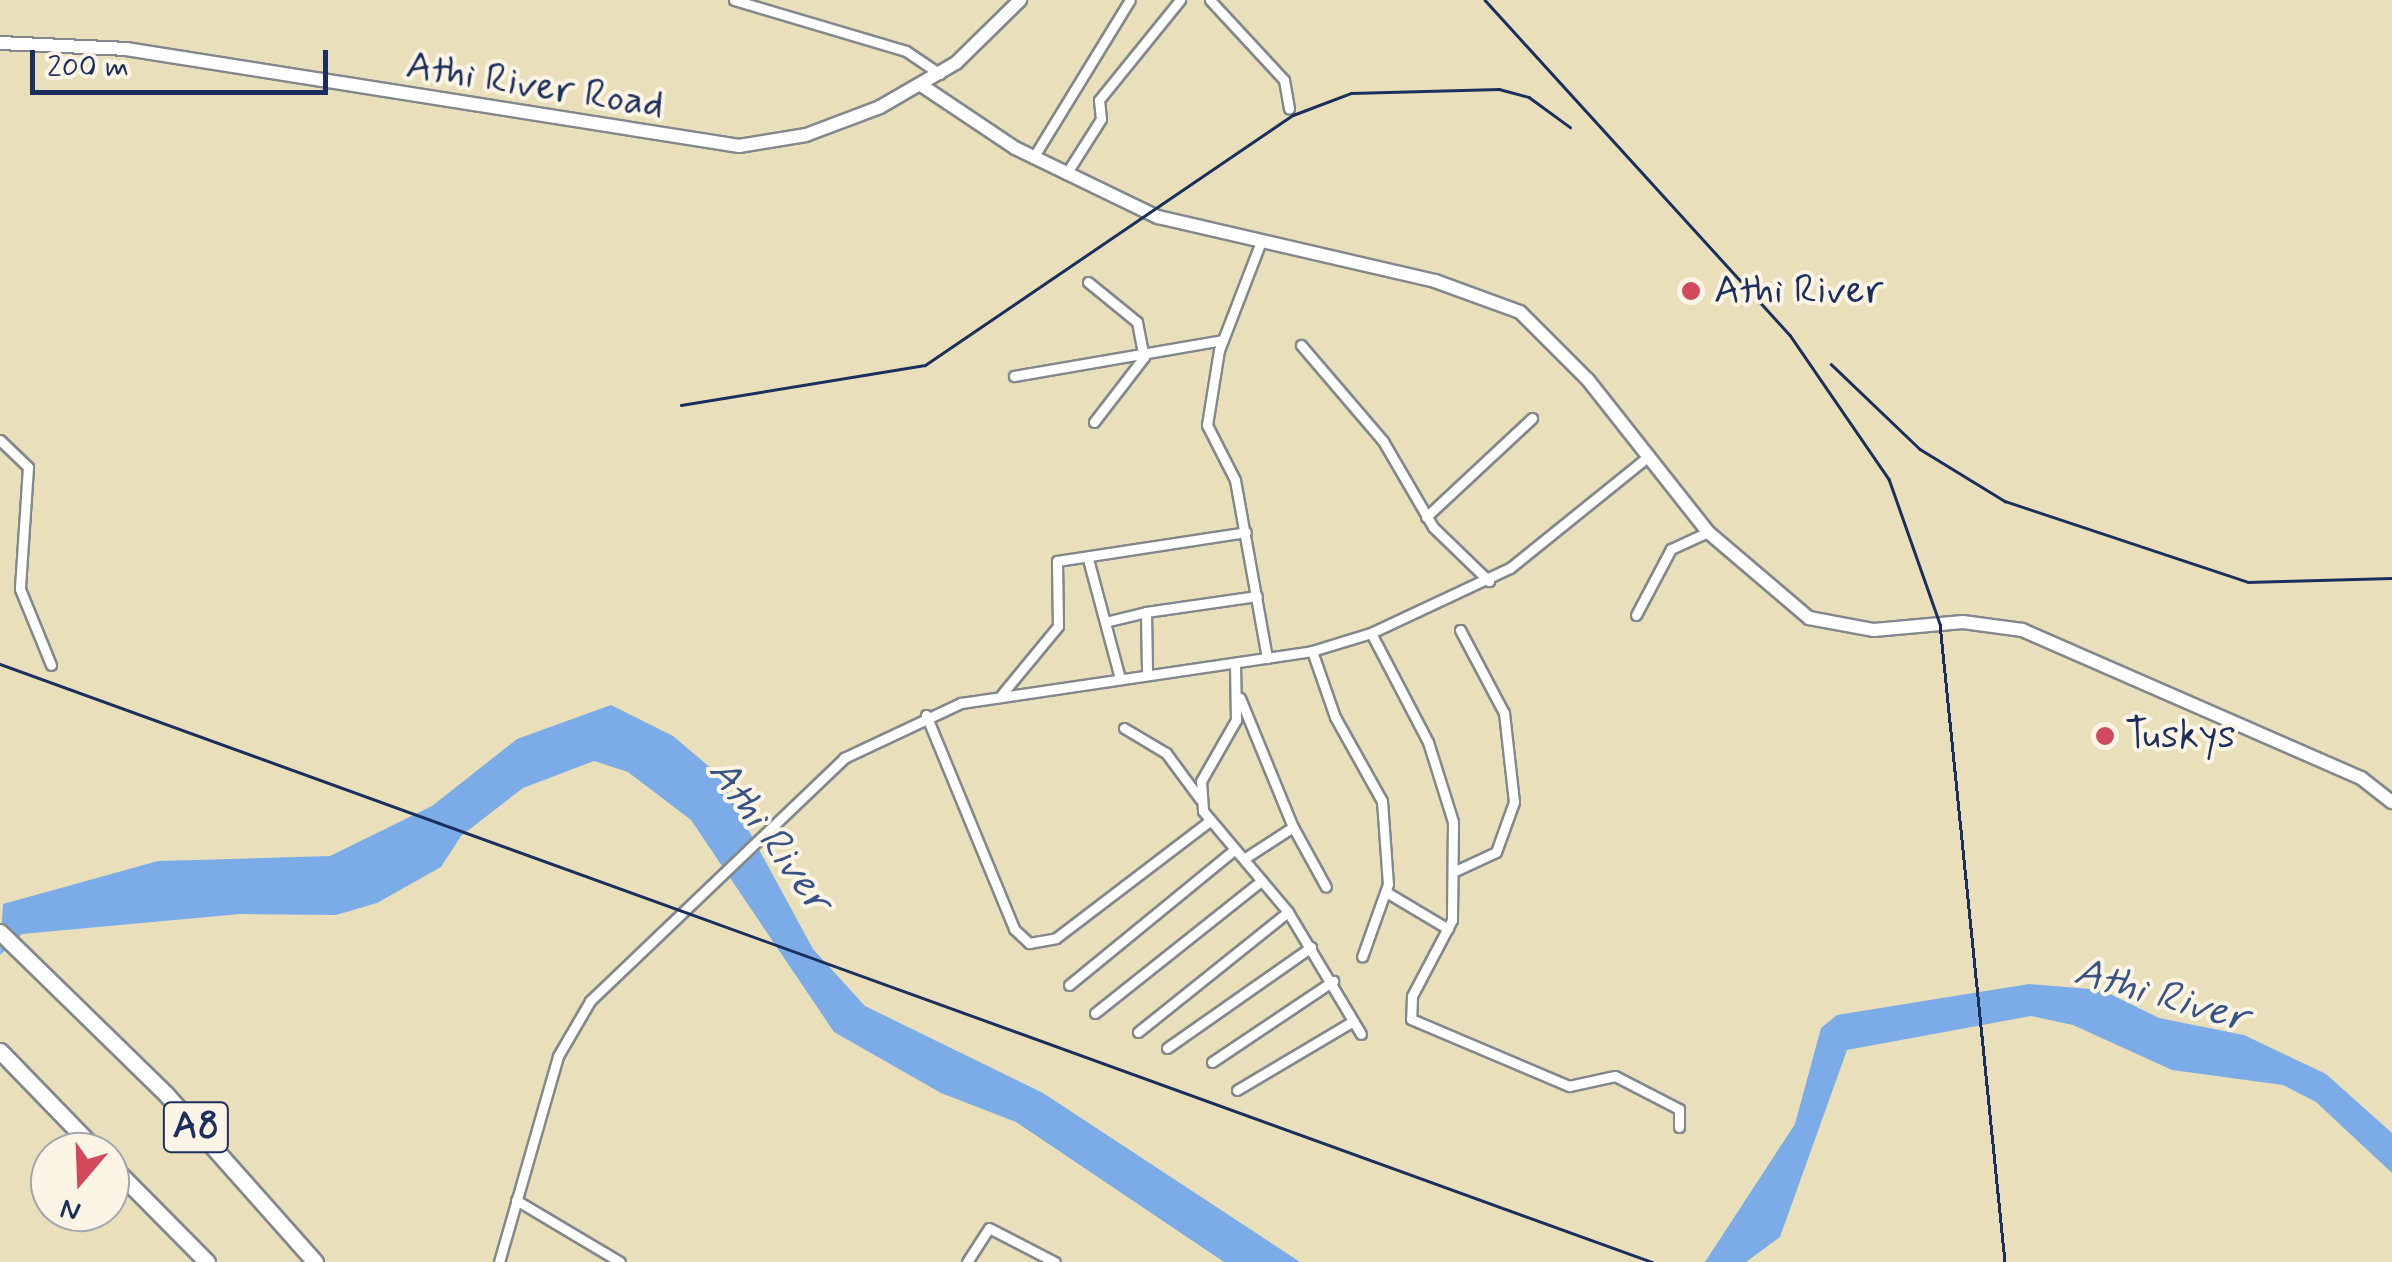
<!DOCTYPE html>
<html>
<head>
<meta charset="utf-8">
<style>
  body { margin:0 }
  #map { position:relative; width:2392px; height:1262px; overflow:hidden; background:#e9e0bb; font-family:Mynerve,sans-serif }
  div>[style] { position:absolute }
  [style*='--x'] { left:calc(var(--x)*1px); top:calc(var(--y)*1px); width:calc(var(--w)*1px); rotate:calc(var(--a)*1deg) }
  .water>* { inset:0; background:#7cace7 }
  .roads { filter:drop-shadow(2px 0 #82888c) drop-shadow(-2px 0 #82888c) drop-shadow(0 2px #82888c) drop-shadow(0 -2px #82888c) }
  .street>* { height:9px; margin:-4.5px; padding:0 4.5px; transform-origin:4.5px; border-radius:4.5px; background:#fff }
  .secondary>* { height:12px; margin:-6px; padding:0 6px; transform-origin:6px; border-radius:6px; background:#fff }
  .highway>* { height:15px; margin:-7.5px; padding:0 7.5px; transform-origin:7.5px; border-radius:7.5px; background:#fff }
  .rail>* { height:2.5px; margin:-1.25px; padding:0 1.25px; transform-origin:1.25px; border-radius:1.25px; background:#1b2f5e }
  .dots>* { width:28px; height:28px; translate:-50% -50%; box-sizing:border-box; border:5px solid #fcf5e5; border-radius:50% }
  span { translate:-50% -50%; white-space:nowrap; text-align:center; line-height:1.15; -webkit-text-stroke:8px #fcf5e5; paint-order:stroke }
  .shield-label span { padding:2px 8px; background:#fcf5e5; border:2px solid; border-radius:8px; -webkit-text-stroke-width:0 }
  .shield-label { font-size:38px; color:#1b2f5e; font-weight:700 }
  .street-label { font-size:40px; color:#1b2f5e }
  .poi-label { font-size:40px; color:#1b2f5e }
  .left { translate:0 -50%; text-align:left }
  .water-label { font-size:42px; color:#385487; font-style:italic }
  .north { position:absolute; left:30px; top:1132px; width:100px; height:100px; box-sizing:border-box; background:#fcf5e5; border:2px solid #a2a6af; border-radius:50%; rotate:199deg; font-size:28px; font-weight:700; line-height:40px; text-align:center; color:#1b2f5e }
  .north::after { content:''; display:block; margin:auto; width:35px; height:45px; background:#d1495b; clip-path:polygon(50% 0,100% 100%,50% 72%,0 100%) }
  .scale { position:absolute; left:30px; top:50px; width:298px; height:45px; box-sizing:border-box; border:5px solid #1b2f5e; border-top:0; padding-left:12px; font-size:30px; line-height:35px; white-space:nowrap; color:#1b2f5e; -webkit-text-stroke:8px #fcf5e5; paint-order:stroke }
</style>
</head>
<body>
<div id="map">
  <div class="water">
    <div style="clip-path:polygon(611px 705px,673px 736px,718px 774px,813px 949px,865px 1006px,1043px 1093px,1300px 1262px,1224px 1262px,1016px 1122px,941px 1093px,834px 1032px,691px 820px,628px 772px,594px 761px,523px 788px,461px 836px,441px 867px,377px 903px,336px 915px,240px 914px,22px 934px,0 955px,3px 904px,158px 861px,330px 856px,432px 806px,517px 739px)"></div>
    <div style="clip-path:polygon(2029px 984px,2102px 990px,2159px 1018px,2244px 1035px,2326px 1074px,2392px 1133px,2392px 1173px,2316px 1102px,2283px 1085px,2172px 1070px,2073px 1025px,2031px 1016px,1847px 1050px,1780px 1237px,1746px 1262px,1705px 1262px,1795px 1124px,1821px 1028px,1837px 1015px)"></div>
  </div>
  <div class="roads">
    <div class="street">
      <div style="--x:734;--y:0;--w:179;--a:16.5"></div>
      <div style="--x:906;--y:51;--w:41;--a:34.1"></div>
      <div style="--x:1210;--y:0;--w:109;--a:47.2"></div>
      <div style="--x:1284;--y:80;--w:29;--a:80"></div>
      <div style="--x:1033;--y:158;--w:185;--a:-58.5"></div>
      <div style="--x:1066;--y:174;--w:65;--a:-57.5"></div>
      <div style="--x:1101;--y:119;--w:19;--a:-96"></div>
      <div style="--x:1099;--y:100;--w:129;--a:-51"></div>
      <div style="--x:1260;--y:244;--w:114;--a:111.1"></div>
      <div style="--x:1219;--y:350;--w:76;--a:99.1"></div>
      <div style="--x:1207;--y:425;--w:62;--a:63"></div>
      <div style="--x:1235;--y:480;--w:181;--a:79.8"></div>
      <div style="--x:1088;--y:282;--w:63;--a:39.2"></div>
      <div style="--x:1137;--y:322;--w:36;--a:79"></div>
      <div style="--x:1144;--y:357;--w:82;--a:127.6"></div>
      <div style="--x:1301;--y:345;--w:126;--a:49.5"></div>
      <div style="--x:1383;--y:441;--w:99;--a:59.8"></div>
      <div style="--x:1433;--y:527;--w:78;--a:44"></div>
      <div style="--x:1014;--y:376;--w:211;--a:-9.8"></div>
      <div style="--x:0;--y:440;--w:39;--a:44"></div>
      <div style="--x:28;--y:467;--w:122;--a:93.8"></div>
      <div style="--x:20;--y:589;--w:82;--a:67.8"></div>
      <div style="--x:1426;--y:517;--w:145;--a:-43"></div>
      <div style="--x:1088;--y:559;--w:120;--a:75"></div>
      <div style="--x:1636;--y:615;--w:75;--a:-62.1"></div>
      <div style="--x:1671;--y:549;--w:41;--a:-24.7"></div>
      <div style="--x:1105;--y:622;--w:42;--a:-13.7"></div>
      <div style="--x:1371;--y:633;--w:123;--a:62.4"></div>
      <div style="--x:1428;--y:742;--w:84;--a:72.6"></div>
      <div style="--x:1453;--y:822;--w:98;--a:90.6"></div>
      <div style="--x:1452;--y:920;--w:86;--a:117.8"></div>
      <div style="--x:1412;--y:996;--w:23;--a:92"></div>
      <div style="--x:1411;--y:1019;--w:172;--a:23"></div>
      <div style="--x:1569;--y:1086;--w:47;--a:-12.3"></div>
      <div style="--x:1615;--y:1076;--w:72;--a:27.3"></div>
      <div style="--x:1679;--y:1109;--w:18;--a:90"></div>
      <div style="--x:1312;--y:651;--w:70;--a:70.8"></div>
      <div style="--x:1335;--y:717;--w:96;--a:60.8"></div>
      <div style="--x:1382;--y:801;--w:83;--a:85.9"></div>
      <div style="--x:1388;--y:884;--w:77;--a:109.6"></div>
      <div style="--x:1235;--y:663;--w:57;--a:89"></div>
      <div style="--x:1236;--y:720;--w:70;--a:119.8"></div>
      <div style="--x:1201;--y:781;--w:30;--a:86"></div>
      <div style="--x:1203;--y:811;--w:132;--a:49.9"></div>
      <div style="--x:1288;--y:912;--w:142;--a:59.1"></div>
      <div style="--x:1147;--y:670;--w:58;--a:-91"></div>
      <div style="--x:1146;--y:612;--w:112;--a:-8.2"></div>
      <div style="--x:1002;--y:694;--w:88;--a:-50.5"></div>
      <div style="--x:1058;--y:626;--w:65;--a:-90.9"></div>
      <div style="--x:1057;--y:561;--w:191;--a:-8.7"></div>
      <div style="--x:1240;--y:698;--w:139;--a:67.7"></div>
      <div style="--x:1293;--y:827;--w:57;--a:147.1"></div>
      <div style="--x:926;--y:715;--w:231;--a:67.6"></div>
      <div style="--x:1014;--y:929;--w:21;--a:43"></div>
      <div style="--x:1029;--y:943;--w:27;--a:-10"></div>
      <div style="--x:1056;--y:938;--w:190;--a:-37.3"></div>
      <div style="--x:1124;--y:728;--w:49;--a:30.8"></div>
      <div style="--x:1166;--y:753;--w:57;--a:53.5"></div>
      <div style="--x:1293;--y:827;--w:68;--a:61.2"></div>
      <div style="--x:1453;--y:872;--w:47;--a:-24.9"></div>
      <div style="--x:1496;--y:852;--w:53;--a:-70.2"></div>
      <div style="--x:1514;--y:802;--w:90;--a:-96.4"></div>
      <div style="--x:1504;--y:713;--w:94;--a:-117.9"></div>
      <div style="--x:1386;--y:892;--w:72;--a:30.8"></div>
      <div style="--x:1069;--y:985;--w:212;--a:-39.3"></div>
      <div style="--x:1095;--y:1013;--w:213;--a:-38.5"></div>
      <div style="--x:1138;--y:1032;--w:192;--a:-38.7"></div>
      <div style="--x:1167;--y:1048;--w:176;--a:-35"></div>
      <div style="--x:1212;--y:1062;--w:146;--a:-33.8"></div>
      <div style="--x:1237;--y:1090;--w:135;--a:-30.7"></div>
      <div style="--x:516;--y:1200;--w:121;--a:30.8"></div>
      <div style="--x:499;--y:1262;--w:214;--a:-74"></div>
      <div style="--x:558;--y:1056;--w:64;--a:-59.8"></div>
      <div style="--x:590;--y:1001;--w:352;--a:-43.7"></div>
      <div style="--x:844;--y:758;--w:129;--a:-25.2"></div>
      <div style="--x:961;--y:703;--w:355;--a:-8.4"></div>
      <div style="--x:1312;--y:651;--w:62;--a:-17"></div>
      <div style="--x:1371;--y:633;--w:153;--a:-25.1"></div>
      <div style="--x:1510;--y:568;--w:179;--a:-38.9"></div>
      <div style="--x:967;--y:1262;--w:40;--a:-57.1"></div>
      <div style="--x:989;--y:1228;--w:74;--a:27.3"></div>
    </div>
    <div class="secondary">
      <div style="--x:0;--y:43;--w:126;--a:2.7"></div>
      <div style="--x:126;--y:49;--w:621;--a:8.99"></div>
      <div style="--x:739;--y:146;--w:68;--a:-9.3"></div>
      <div style="--x:806;--y:135;--w:79;--a:-20.7"></div>
      <div style="--x:880;--y:107;--w:88;--a:-30.1"></div>
      <div style="--x:956;--y:63;--w:90;--a:-44.5"></div>
      <div style="--x:921;--y:85;--w:113;--a:33.8"></div>
      <div style="--x:1015;--y:148;--w:159;--a:25.8"></div>
      <div style="--x:1158;--y:217;--w:284;--a:13"></div>
      <div style="--x:1435;--y:281;--w:90;--a:20"></div>
      <div style="--x:1520;--y:312;--w:96;--a:45"></div>
      <div style="--x:1588;--y:380;--w:194;--a:51.7"></div>
      <div style="--x:1708;--y:532;--w:133;--a:40.4"></div>
      <div style="--x:1809;--y:618;--w:66;--a:10.5"></div>
      <div style="--x:1874;--y:630;--w:89;--a:-5.1"></div>
      <div style="--x:1963;--y:622;--w:60;--a:7.7"></div>
      <div style="--x:2022;--y:630;--w:370;--a:23.6"></div>
      <div style="--x:2361;--y:778;--w:39;--a:38"></div>
    </div>
    <div class="highway">
      <div style="--x:0;--y:932;--w:231;--a:44.3"></div>
      <div style="--x:165;--y:1093;--w:226;--a:48.4"></div>
      <div style="--x:0;--y:1051;--w:141;--a:45.9"></div>
      <div style="--x:110;--y:1164;--w:138;--a:45.3"></div>
    </div>
  </div>
  <div class="rail">
    <div style="--x:1485;--y:0;--w:453;--a:47.7"></div>
    <div style="--x:1790;--y:335;--w:175;--a:55.5"></div>
    <div style="--x:1889;--y:479;--w:154;--a:70.6"></div>
    <div style="--x:1940;--y:624;--w:641;--a:84.18"></div>
    <div style="--x:1831;--y:364;--w:123;--a:43.7"></div>
    <div style="--x:1920;--y:449;--w:100;--a:31.5"></div>
    <div style="--x:2005;--y:501;--w:256;--a:18.4"></div>
    <div style="--x:2248;--y:582;--w:144;--a:-1.6"></div>
    <div style="--x:681;--y:405;--w:247;--a:-9.3"></div>
    <div style="--x:925;--y:365;--w:445;--a:-34.2"></div>
    <div style="--x:1293;--y:115;--w:62;--a:-20.8"></div>
    <div style="--x:1351;--y:93;--w:148;--a:-1.5"></div>
    <div style="--x:1499;--y:89;--w:31;--a:15"></div>
    <div style="--x:1529;--y:97;--w:51;--a:36.2"></div>
    <div style="--x:0;--y:664;--w:1757;--a:19.9"></div>
  </div>
  <div class="dots">
    <div style="left:1691px;top:291px;background:#d1495b"></div>
    <div style="left:2105px;top:736px;background:#d1495b"></div>
  </div>
  <div class="shield-label">
    <span style="left:196px;top:1127px">A8</span>
  </div>
  <div class="street-label">
    <span style="left:535px;top:86px;rotate:9deg">Athi River Road</span>
  </div>
  <div class="poi-label">
    <span class="left" style="left:1714px;top:291px">Athi River</span>
    <span class="left" style="left:2125px;top:736px">Tuskys</span>
  </div>
  <div class="water-label">
    <span style="left:769px;top:836px;rotate:54deg">Athi River</span>
    <span style="left:2161px;top:996px;rotate:16deg">Athi River</span>
  </div>
  <div class="north">N</div>
  <div class="scale">200 m</div>
</div>
</body>
</html>
